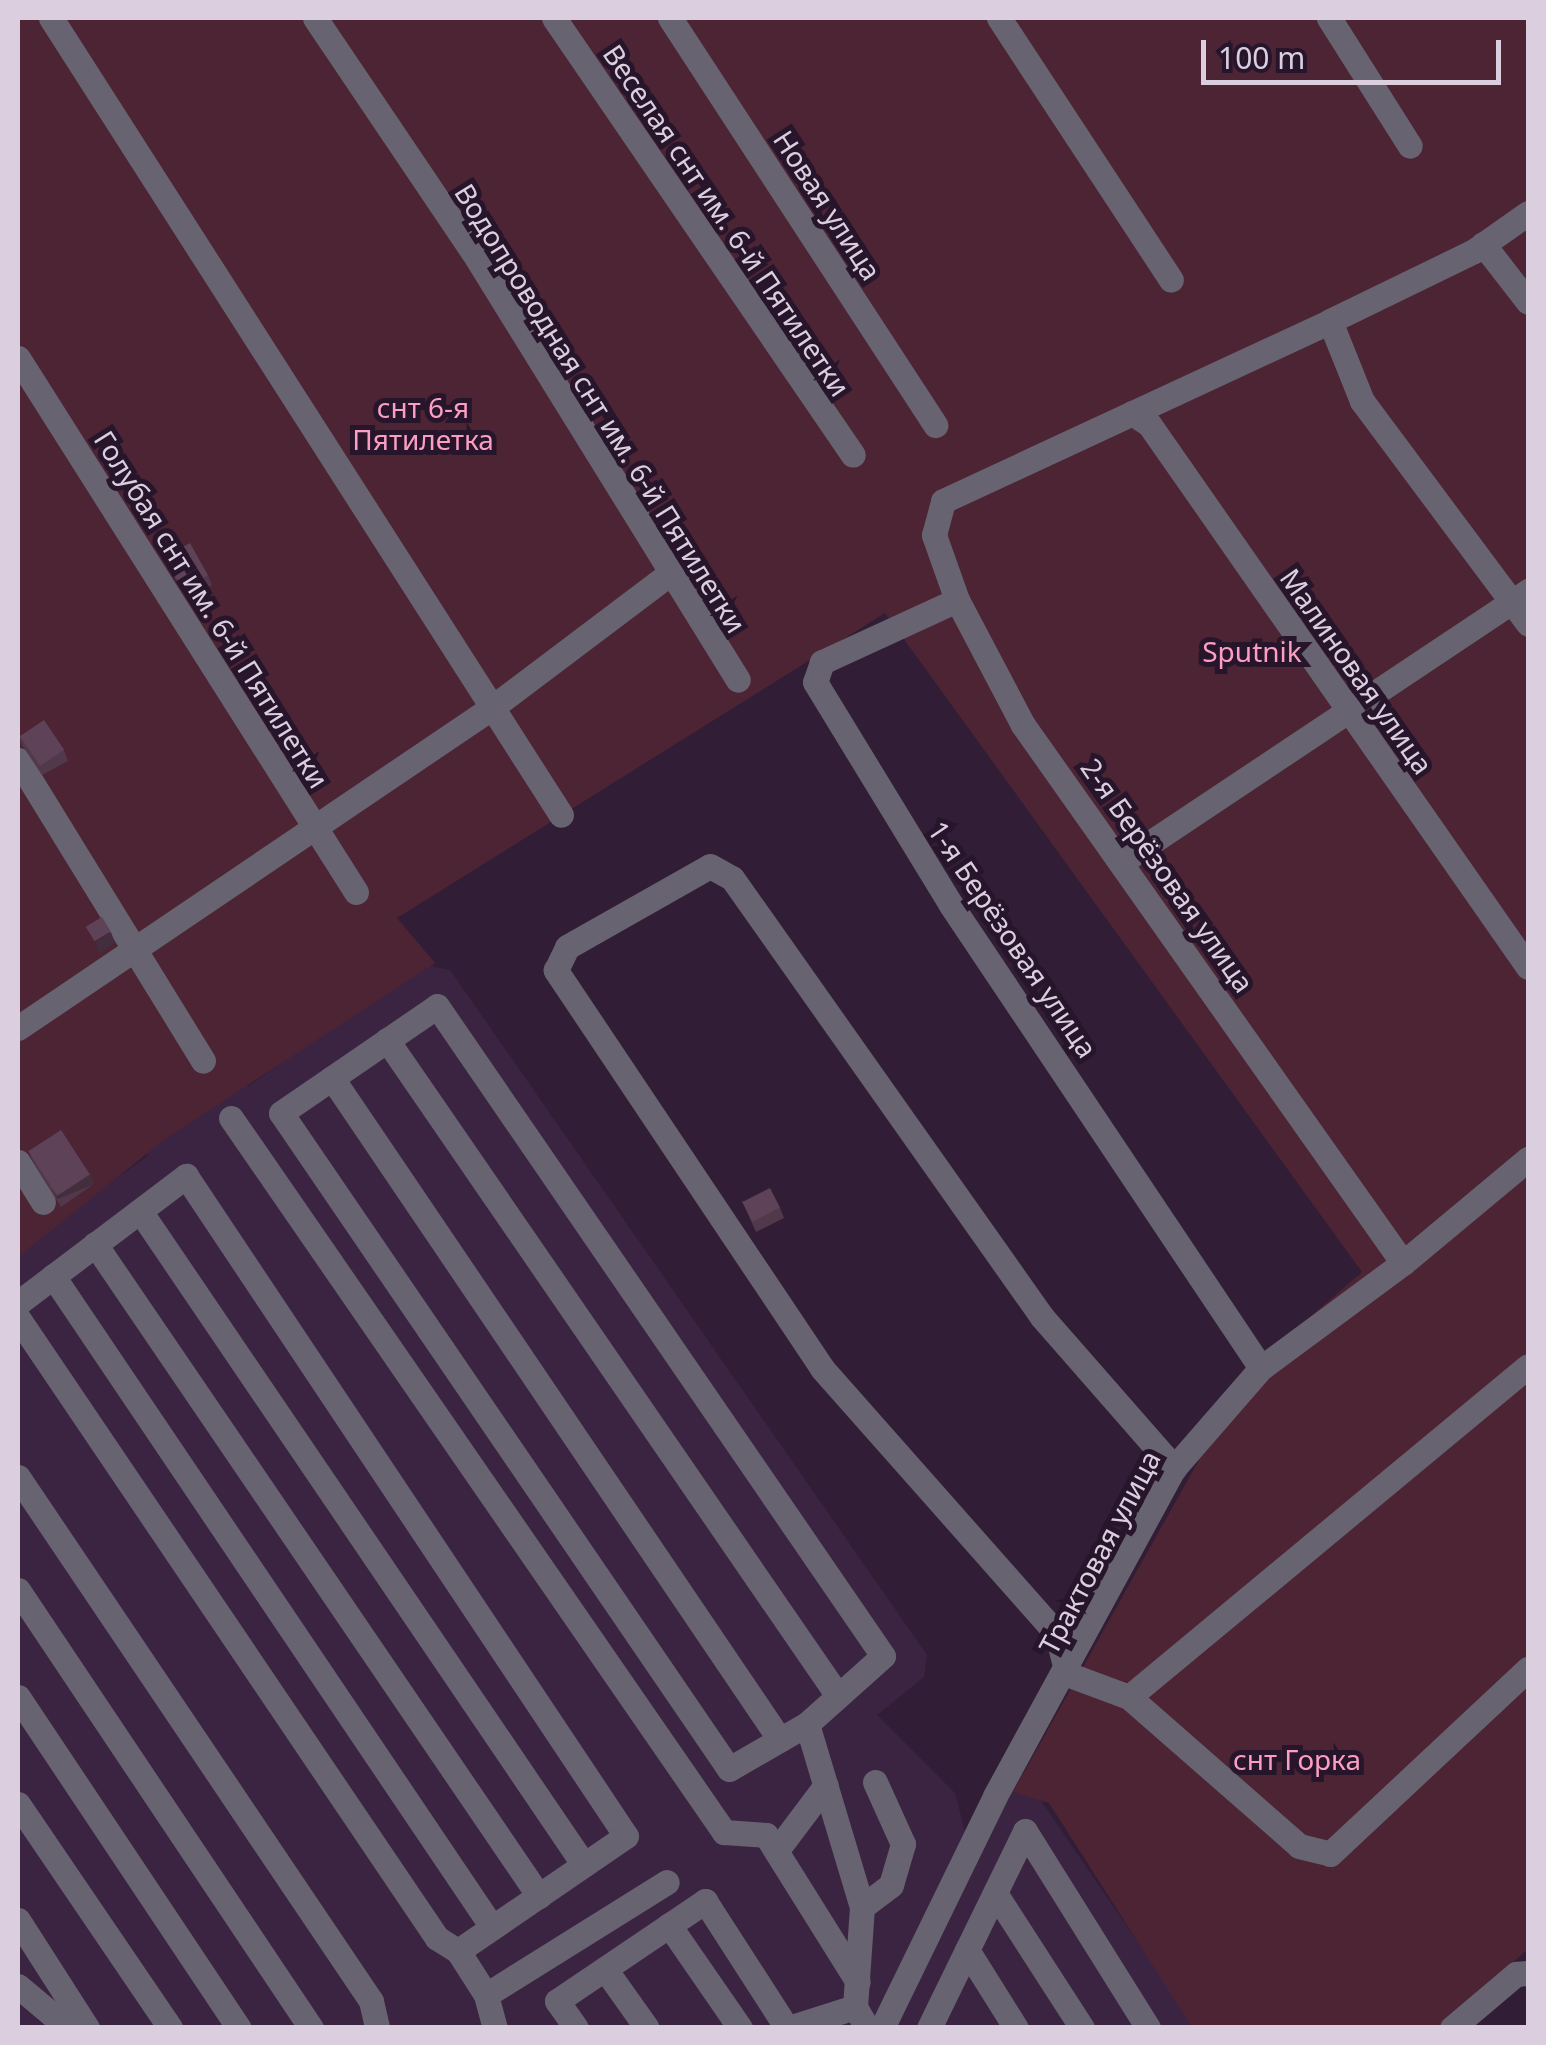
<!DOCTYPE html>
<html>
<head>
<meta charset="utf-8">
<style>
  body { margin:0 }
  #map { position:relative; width:1546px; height:2045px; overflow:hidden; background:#311e36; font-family:"Noto Sans",sans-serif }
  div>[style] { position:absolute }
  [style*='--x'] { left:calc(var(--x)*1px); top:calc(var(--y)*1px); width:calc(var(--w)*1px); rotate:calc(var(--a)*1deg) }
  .built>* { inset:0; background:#3b2442 }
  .green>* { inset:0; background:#4c2434 }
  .minor>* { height:25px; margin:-12.5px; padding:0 12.5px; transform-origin:12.5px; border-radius:12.5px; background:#676371 }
  .wall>* { inset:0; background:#51394b }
  .shaded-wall>* { inset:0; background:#422e3d; transform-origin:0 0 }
  .building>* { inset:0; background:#5e4257; transform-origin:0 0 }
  span { translate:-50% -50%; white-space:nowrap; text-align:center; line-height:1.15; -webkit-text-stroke:10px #27152c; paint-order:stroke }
  .street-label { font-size:28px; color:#dbcfdf }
  .park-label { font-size:28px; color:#fb9ec2 }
  .frame { position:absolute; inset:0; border:20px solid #dbcfdf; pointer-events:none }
  .scale { position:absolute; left:1201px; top:40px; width:300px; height:45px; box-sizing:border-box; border:5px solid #dbcfdf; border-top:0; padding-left:12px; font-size:30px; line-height:35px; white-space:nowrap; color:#dbcfdf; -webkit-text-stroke:8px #27152c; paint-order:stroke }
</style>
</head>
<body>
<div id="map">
  <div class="built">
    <div style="clip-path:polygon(419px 964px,450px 970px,927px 1655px,924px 1677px,877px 1715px,955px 1793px,969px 1847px,1015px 1763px,1196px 2027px,18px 2028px,18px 1247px,148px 1156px,143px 1146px,220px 1080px,249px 1086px)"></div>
  </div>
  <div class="green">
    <div style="clip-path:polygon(18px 18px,1528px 18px,1528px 1949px,1438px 2027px,1192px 2027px,1049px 1803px,1013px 1792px,1250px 1369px,1362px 1272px,885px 613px,397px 918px,435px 963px,165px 1139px,18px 1257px)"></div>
  </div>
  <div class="minor">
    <div style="--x:51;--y:18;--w:946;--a:57.38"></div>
    <div style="--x:315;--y:18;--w:282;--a:56"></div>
    <div style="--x:473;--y:252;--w:503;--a:58.24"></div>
    <div style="--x:554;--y:18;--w:529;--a:55.62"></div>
    <div style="--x:670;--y:18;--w:486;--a:56.9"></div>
    <div style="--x:999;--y:18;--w:313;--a:56.7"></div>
    <div style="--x:1329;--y:18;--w:151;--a:57.7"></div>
    <div style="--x:1483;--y:244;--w:73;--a:52.2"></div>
    <div style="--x:1330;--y:321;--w:86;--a:68.2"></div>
    <div style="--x:1362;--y:401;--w:278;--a:53.3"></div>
    <div style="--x:18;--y:358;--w:632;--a:57.67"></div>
    <div style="--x:1132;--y:413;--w:20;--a:33"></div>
    <div style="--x:1149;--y:424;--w:662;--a:55.09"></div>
    <div style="--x:957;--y:600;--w:149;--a:155.3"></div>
    <div style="--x:822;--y:662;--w:21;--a:109"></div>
    <div style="--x:815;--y:682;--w:261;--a:58.6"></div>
    <div style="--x:951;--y:905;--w:557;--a:56.2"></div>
    <div style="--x:18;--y:760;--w:353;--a:58.4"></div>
    <div style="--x:1123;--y:861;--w:487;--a:-33.7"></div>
    <div style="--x:437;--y:1006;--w:788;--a:55.54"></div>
    <div style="--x:883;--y:1656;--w:102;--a:138.2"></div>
    <div style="--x:807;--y:1724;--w:90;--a:150"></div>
    <div style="--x:729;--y:1769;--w:794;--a:-124.33"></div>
    <div style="--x:281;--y:1113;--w:189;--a:-34.4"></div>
    <div style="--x:18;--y:1028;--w:575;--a:-34.08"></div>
    <div style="--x:494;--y:706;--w:218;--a:-37"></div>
    <div style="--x:387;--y:1040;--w:796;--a:55.49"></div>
    <div style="--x:332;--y:1078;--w:799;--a:55.91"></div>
    <div style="--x:231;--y:1118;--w:868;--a:55.38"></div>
    <div style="--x:724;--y:1832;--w:42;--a:4.1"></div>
    <div style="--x:766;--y:1835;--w:173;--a:58"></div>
    <div style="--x:18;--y:1162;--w:47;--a:58"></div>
    <div style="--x:140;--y:1211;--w:790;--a:55.83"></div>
    <div style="--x:95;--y:1244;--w:789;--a:55.75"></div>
    <div style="--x:1403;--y:1263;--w:659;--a:-125.23"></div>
    <div style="--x:1023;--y:725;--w:141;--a:-117.8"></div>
    <div style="--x:957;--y:600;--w:69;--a:-109.5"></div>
    <div style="--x:934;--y:535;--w:35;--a:-75"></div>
    <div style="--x:943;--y:501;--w:427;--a:-24.9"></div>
    <div style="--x:1330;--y:321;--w:160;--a:-25.9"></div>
    <div style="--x:1474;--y:251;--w:66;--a:-35.1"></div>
    <div style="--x:53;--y:1276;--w:785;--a:56.01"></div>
    <div style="--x:18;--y:1303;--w:211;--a:-37.1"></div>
    <div style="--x:186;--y:1176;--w:793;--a:56.31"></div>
    <div style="--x:626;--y:1836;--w:204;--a:145.6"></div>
    <div style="--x:18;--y:1318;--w:748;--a:55.95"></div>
    <div style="--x:437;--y:1938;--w:25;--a:32"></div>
    <div style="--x:458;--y:1951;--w:52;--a:57.5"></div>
    <div style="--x:486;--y:1995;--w:34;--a:75"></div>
    <div style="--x:18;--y:1477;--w:632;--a:56.03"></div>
    <div style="--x:371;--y:2001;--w:28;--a:77"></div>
    <div style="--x:18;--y:1590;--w:527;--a:56.22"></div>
    <div style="--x:1067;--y:1674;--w:41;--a:-104"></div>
    <div style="--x:1057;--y:1634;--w:355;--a:-131.5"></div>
    <div style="--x:822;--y:1368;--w:479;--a:-123.8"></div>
    <div style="--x:556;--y:970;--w:25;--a:-64"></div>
    <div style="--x:567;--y:947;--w:164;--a:-29.5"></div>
    <div style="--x:710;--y:866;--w:25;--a:29"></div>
    <div style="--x:732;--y:878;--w:537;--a:54.77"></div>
    <div style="--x:1042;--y:1317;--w:201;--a:48.8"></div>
    <div style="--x:1067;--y:1674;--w:66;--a:20.4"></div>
    <div style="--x:1129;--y:1697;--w:226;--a:41.2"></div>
    <div style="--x:1299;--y:1846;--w:32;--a:14"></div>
    <div style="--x:1330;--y:1854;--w:271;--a:-43.1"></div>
    <div style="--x:18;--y:1697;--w:398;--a:56.3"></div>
    <div style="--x:1129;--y:1697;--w:518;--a:-39.68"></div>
    <div style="--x:807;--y:1724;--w:191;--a:73.3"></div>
    <div style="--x:862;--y:1907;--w:100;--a:94"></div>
    <div style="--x:855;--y:2007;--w:24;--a:60"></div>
    <div style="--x:18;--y:1804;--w:271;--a:55.8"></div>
    <div style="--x:777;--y:1850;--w:81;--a:-53"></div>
    <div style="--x:995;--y:1893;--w:161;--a:57.2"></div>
    <div style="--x:862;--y:1907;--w:36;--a:-37"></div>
    <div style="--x:891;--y:1885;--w:43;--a:-73.7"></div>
    <div style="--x:903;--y:1844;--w:68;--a:-114.3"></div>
    <div style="--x:18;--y:1920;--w:128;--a:57.4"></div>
    <div style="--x:669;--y:1925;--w:125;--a:55.4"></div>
    <div style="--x:967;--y:1950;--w:92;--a:57.9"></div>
    <div style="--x:605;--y:1969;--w:72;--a:54.6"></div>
    <div style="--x:18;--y:1986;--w:65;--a:40"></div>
    <div style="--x:486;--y:1995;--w:213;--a:-32"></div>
    <div style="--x:576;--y:2028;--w:33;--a:-125"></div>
    <div style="--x:557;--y:2001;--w:179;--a:-34"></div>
    <div style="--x:705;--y:1901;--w:151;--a:57.2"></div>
    <div style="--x:789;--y:2028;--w:69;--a:-17.7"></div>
    <div style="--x:882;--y:2028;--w:258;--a:-64"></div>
    <div style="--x:995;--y:1796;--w:374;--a:-61.4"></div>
    <div style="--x:1174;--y:1468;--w:133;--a:-49"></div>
    <div style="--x:1261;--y:1368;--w:177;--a:-36.5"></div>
    <div style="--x:1403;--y:1263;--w:163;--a:-39.8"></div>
    <div style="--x:929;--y:2028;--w:219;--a:-64"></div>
    <div style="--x:1025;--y:1831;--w:232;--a:58"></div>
    <div style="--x:1452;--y:2028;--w:84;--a:-40.2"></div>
    <div style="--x:1516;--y:1974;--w:12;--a:-5"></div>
  </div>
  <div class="wall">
    <div style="clip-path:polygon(165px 557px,208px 575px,212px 585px,187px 599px,169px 567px)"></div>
    <div style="clip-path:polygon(19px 735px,64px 750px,68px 761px,42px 775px,22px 745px)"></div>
    <div style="clip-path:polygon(29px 1152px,90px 1174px,94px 1184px,61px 1207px,33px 1162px)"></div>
    <div style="clip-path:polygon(742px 1201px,780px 1208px,784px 1218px,756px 1232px)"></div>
  </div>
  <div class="shaded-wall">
    <div style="clip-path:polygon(111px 932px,115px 943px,99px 953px,96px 942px)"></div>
    <div style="left:90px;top:1174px;width:11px;height:40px;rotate:68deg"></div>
  </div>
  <div class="building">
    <div style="left:190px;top:543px;width:37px;height:29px;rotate:61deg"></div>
    <div style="left:44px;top:720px;width:36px;height:29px;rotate:56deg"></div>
    <div style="left:102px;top:917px;width:17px;height:19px;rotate:59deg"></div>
    <div style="left:61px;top:1130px;width:53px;height:39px;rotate:57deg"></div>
    <div style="left:770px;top:1188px;width:22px;height:31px;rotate:63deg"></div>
  </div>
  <div class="street-label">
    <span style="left:828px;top:205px;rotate:57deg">Новая улица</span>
    <span style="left:727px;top:220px;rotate:56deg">Веселая снт им. 6-й Пятилетки</span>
    <span style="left:601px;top:408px;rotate:58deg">Водопроводная снт им. 6-й Пятилетки</span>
    <span style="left:212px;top:609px;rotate:58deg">Голубая снт им. 6-й Пятилетки</span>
    <span style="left:1357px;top:671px;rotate:55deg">Малиновая улица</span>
    <span style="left:1168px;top:875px;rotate:55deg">2-я Берёзовая улица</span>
    <span style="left:1013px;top:939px;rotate:56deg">1-я Берёзовая улица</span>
    <span style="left:1099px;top:1552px;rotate:-62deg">Трактовая улица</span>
  </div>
  <div class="park-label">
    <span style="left:423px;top:423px">снт 6-я<br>Пятилетка</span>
    <span style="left:1252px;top:651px">Sputnik</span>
    <span style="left:1297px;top:1759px">снт Горка</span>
  </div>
  <div class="frame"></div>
  <div class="scale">100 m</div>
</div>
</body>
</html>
